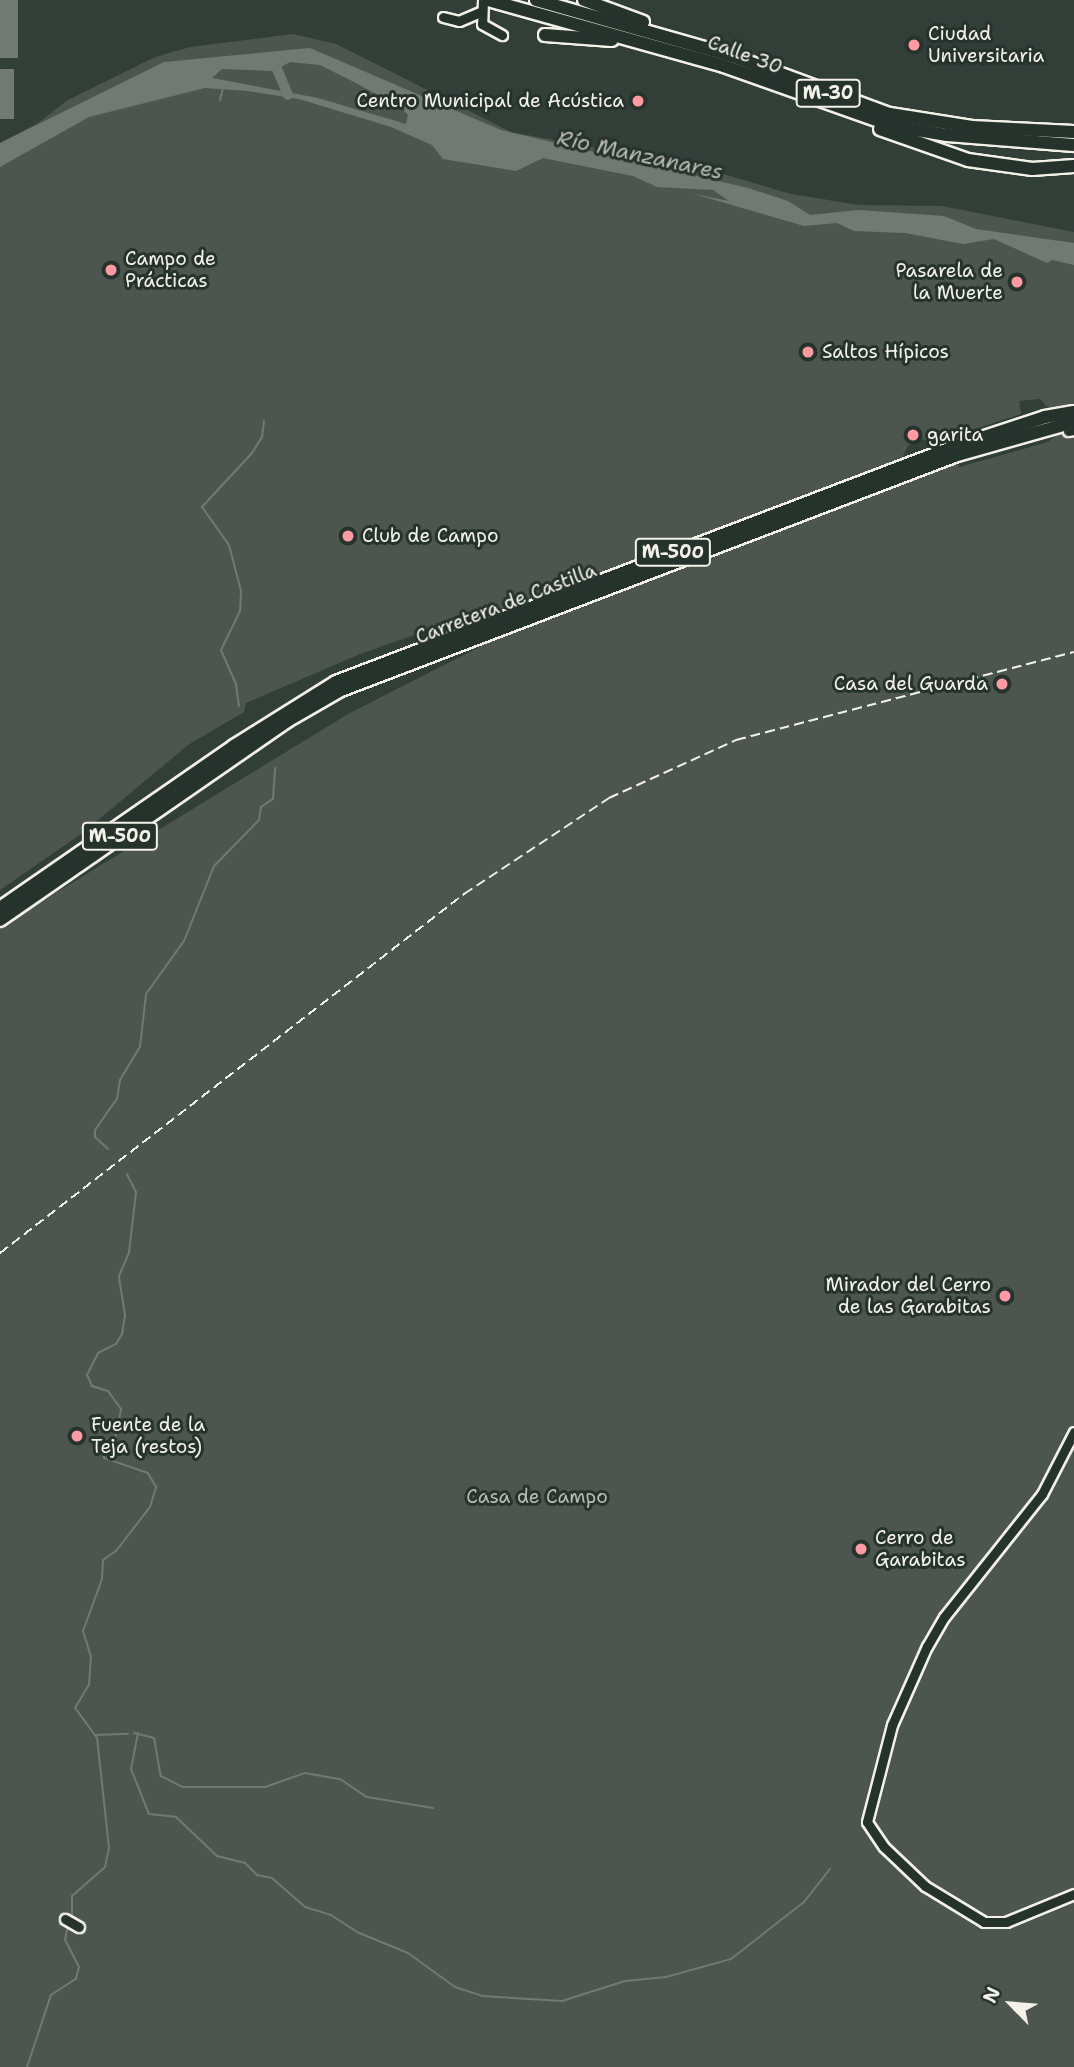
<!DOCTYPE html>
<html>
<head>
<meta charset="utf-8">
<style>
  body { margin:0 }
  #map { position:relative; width:1074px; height:2067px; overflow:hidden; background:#323e38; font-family:"Shantell Sans",sans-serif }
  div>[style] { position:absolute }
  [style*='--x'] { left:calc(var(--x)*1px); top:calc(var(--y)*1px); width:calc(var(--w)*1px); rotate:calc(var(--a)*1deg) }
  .green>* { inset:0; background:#4c564f }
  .water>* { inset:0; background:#727972; transform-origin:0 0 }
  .stream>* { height:2px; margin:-1px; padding:0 1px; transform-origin:1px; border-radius:1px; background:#727972 }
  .river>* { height:10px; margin:-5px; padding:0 5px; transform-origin:5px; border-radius:5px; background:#727972 }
  .roads { filter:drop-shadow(2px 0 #f4f1e8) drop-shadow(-2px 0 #f4f1e8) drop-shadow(0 2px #f4f1e8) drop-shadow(0 -2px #f4f1e8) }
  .minor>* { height:9px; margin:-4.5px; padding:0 4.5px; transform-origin:4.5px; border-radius:4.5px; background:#26332d }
  .highway>* { height:12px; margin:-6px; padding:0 6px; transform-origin:6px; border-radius:6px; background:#26332d }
  .rail>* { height:2px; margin-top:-1px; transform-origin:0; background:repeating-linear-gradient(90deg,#f4f1e8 0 10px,transparent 0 15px) }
  .dots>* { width:19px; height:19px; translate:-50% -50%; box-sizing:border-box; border:4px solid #26332d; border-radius:50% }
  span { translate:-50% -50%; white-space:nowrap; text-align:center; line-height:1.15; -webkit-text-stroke:6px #26332d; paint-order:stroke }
  .shield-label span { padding:2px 5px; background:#26332d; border:2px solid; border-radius:5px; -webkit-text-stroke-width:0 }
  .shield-label { font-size:18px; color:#f4f1e8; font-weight:700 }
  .poi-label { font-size:19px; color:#f4f1e8 }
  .left { translate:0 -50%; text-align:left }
  .right { translate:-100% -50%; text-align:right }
  .street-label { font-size:19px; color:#f4f1e8 }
  .park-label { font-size:19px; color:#b9bbb2 }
  .water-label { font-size:21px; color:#babbb3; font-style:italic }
  .north { position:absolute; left:976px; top:1969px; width:70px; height:70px; -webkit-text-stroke:5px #26332d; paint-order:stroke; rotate:295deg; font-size:19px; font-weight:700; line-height:28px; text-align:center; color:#f4f1e8 }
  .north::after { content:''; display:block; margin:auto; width:24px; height:32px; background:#f4f1e8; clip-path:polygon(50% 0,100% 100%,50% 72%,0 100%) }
</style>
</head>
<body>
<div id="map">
  <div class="green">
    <div style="clip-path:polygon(293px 34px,336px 44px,511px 132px,703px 168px,791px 194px,859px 205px,942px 206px,1074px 232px,1074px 405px,1048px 408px,1040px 399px,1019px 401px,1021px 414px,931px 443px,923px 439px,908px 446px,902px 458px,491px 615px,469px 616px,360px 654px,246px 703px,244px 712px,188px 745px,81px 834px,0 890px,0 143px,38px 123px,68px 100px,155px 57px,190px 47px)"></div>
    <div style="clip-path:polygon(1057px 434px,1074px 434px,1074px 2067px,0 2067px,0 927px,348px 714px,495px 639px,958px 462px,959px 467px,1048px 442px)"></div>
  </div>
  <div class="water">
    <div style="left:0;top:0;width:18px;height:58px"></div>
    <div style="clip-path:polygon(evenodd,310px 48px,501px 130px,748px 188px,788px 201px,810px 215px,858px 210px,944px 216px,976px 229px,1074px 243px,1074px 265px,1052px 260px,1047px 263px,994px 239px,963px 244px,905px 233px,854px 231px,837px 223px,804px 226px,694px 194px,729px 201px,713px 190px,657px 187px,633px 176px,543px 158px,516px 171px,443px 159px,432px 145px,391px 127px,299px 99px,248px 91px,205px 88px,89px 117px,0 167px,0 143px,164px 62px,310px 48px,290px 62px,320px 65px,354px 82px,400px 107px,408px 115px,406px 124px,318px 98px,212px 78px,222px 69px,274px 71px,290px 62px)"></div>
    <div style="left:0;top:69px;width:14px;height:50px"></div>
  </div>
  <div class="stream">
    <div style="--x:220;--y:100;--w:12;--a:-76"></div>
    <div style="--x:239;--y:706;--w:22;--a:-98"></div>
    <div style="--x:236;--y:684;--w:37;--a:-114"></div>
    <div style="--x:221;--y:650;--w:43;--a:-64"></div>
    <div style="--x:240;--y:611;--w:20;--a:-87"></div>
    <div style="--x:241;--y:591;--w:48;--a:-104.6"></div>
    <div style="--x:229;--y:545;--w:47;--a:-125.4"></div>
    <div style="--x:202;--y:507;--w:74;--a:-47.2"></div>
    <div style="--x:252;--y:453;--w:19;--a:-58"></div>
    <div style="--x:262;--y:437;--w:16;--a:-83"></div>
    <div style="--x:108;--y:1149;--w:18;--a:-137"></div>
    <div style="--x:95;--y:1137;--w:7;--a:-90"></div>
    <div style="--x:95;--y:1130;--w:38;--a:-55"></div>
    <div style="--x:117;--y:1099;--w:19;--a:-81"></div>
    <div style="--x:120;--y:1080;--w:39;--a:-59"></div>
    <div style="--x:140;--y:1047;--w:53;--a:-83.5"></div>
    <div style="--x:146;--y:994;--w:65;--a:-54.4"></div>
    <div style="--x:184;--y:941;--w:81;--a:-68.2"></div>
    <div style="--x:214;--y:866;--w:64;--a:-45.6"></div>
    <div style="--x:259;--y:820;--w:13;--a:-81"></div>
    <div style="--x:261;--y:807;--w:14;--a:-34"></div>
    <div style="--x:273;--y:799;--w:31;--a:-86"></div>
    <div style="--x:134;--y:1733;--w:21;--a:14"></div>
    <div style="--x:154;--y:1738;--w:39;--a:80"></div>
    <div style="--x:161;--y:1776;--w:25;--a:27"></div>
    <div style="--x:183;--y:1787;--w:82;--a:0"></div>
    <div style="--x:265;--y:1787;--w:42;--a:-19.3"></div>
    <div style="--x:305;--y:1773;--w:36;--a:10"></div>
    <div style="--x:340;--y:1779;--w:32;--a:34"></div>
    <div style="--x:367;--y:1797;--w:67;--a:9.5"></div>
    <div style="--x:138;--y:1733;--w:37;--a:101"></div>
    <div style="--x:131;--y:1769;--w:48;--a:68.2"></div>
    <div style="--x:149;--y:1814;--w:27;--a:6"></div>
    <div style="--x:176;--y:1817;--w:57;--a:43.6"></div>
    <div style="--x:217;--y:1856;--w:29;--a:14"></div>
    <div style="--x:245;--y:1863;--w:17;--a:45"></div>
    <div style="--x:257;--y:1875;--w:15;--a:11"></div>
    <div style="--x:272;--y:1878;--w:44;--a:41.3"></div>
    <div style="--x:305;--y:1907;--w:27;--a:17"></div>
    <div style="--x:331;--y:1915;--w:31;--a:33"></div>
    <div style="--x:357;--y:1932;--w:55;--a:22.4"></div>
    <div style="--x:408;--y:1953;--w:58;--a:35.9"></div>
    <div style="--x:455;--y:1987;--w:28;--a:18"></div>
    <div style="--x:482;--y:1996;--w:80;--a:3.6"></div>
    <div style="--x:562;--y:2001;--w:66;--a:-17.6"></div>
    <div style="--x:625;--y:1981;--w:41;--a:-5.6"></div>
    <div style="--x:666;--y:1977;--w:67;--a:-15.5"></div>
    <div style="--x:731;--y:1959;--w:93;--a:-38"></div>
    <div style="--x:804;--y:1902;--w:42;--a:-51.8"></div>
    <div style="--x:95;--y:1735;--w:33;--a:-2"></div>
    <div style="--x:72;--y:1917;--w:21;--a:-90"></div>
    <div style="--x:72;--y:1896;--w:44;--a:-41.3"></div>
    <div style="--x:105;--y:1867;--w:19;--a:-78"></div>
    <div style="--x:109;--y:1848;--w:111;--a:-96.2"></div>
    <div style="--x:97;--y:1738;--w:37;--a:-126"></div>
    <div style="--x:75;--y:1708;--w:27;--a:-59"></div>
    <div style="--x:89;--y:1685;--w:28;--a:-86"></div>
    <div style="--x:91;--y:1657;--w:27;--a:-107"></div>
    <div style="--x:83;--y:1631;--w:55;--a:-69.9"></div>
    <div style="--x:102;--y:1579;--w:19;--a:-87"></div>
    <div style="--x:103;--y:1560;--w:16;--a:-35"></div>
    <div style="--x:116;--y:1551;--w:56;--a:-52.3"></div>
    <div style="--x:150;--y:1507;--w:21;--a:-73"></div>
    <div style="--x:156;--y:1487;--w:16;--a:-120"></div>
    <div style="--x:148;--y:1473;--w:46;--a:-161.2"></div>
    <div style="--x:104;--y:1458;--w:8;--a:-97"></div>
    <div style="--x:103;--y:1450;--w:13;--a:-32"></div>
    <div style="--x:114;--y:1443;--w:35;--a:-78"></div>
    <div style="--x:121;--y:1409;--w:22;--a:-126"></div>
    <div style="--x:108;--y:1391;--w:17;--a:-163"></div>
    <div style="--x:92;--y:1386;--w:12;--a:-114"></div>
    <div style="--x:87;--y:1375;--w:25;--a:-63"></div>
    <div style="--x:98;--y:1353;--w:20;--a:-27"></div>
    <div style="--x:116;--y:1344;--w:12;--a:-59"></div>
    <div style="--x:122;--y:1334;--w:19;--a:-81"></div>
    <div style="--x:125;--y:1315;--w:39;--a:-99"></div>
    <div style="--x:119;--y:1276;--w:26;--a:-67"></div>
    <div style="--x:129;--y:1252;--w:60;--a:-83.3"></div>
    <div style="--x:136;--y:1192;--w:20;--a:-117"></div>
    <div style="--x:27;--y:2067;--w:76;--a:-71.6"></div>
    <div style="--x:51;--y:1995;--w:30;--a:-33"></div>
    <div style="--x:76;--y:1979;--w:12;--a:-76"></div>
    <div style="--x:79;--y:1967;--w:30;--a:-117"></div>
    <div style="--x:65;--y:1940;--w:15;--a:-79"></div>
  </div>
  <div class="river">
    <div style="--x:272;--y:57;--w:41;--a:67.2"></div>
  </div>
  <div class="roads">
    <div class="minor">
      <div style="--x:483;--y:0;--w:24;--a:92"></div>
      <div style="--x:482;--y:24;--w:23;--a:29"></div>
      <div style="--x:443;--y:17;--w:16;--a:14"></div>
      <div style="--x:459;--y:21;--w:23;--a:-23"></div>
      <div style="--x:1068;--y:431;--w:6;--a:-9"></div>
      <div style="--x:1074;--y:1432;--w:70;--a:117.3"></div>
      <div style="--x:1042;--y:1494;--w:157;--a:128.5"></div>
      <div style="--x:944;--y:1617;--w:34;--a:120"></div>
      <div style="--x:927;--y:1646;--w:86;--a:113.9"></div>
      <div style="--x:892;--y:1725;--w:100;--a:104.5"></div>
      <div style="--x:867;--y:1822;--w:30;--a:56"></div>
      <div style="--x:884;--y:1847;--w:57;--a:43.6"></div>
      <div style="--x:925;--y:1886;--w:69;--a:31.4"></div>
      <div style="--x:984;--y:1922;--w:22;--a:0"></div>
      <div style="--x:1006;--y:1922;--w:74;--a:-22.4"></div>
      <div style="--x:65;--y:1919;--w:16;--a:30"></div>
    </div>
    <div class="highway">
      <div style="--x:488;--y:0;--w:245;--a:15.6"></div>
      <div style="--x:724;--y:66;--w:179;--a:19.5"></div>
      <div style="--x:893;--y:126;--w:55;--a:9.5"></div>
      <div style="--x:947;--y:135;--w:127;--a:4.5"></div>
      <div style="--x:536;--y:0;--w:204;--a:15.9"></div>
      <div style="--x:732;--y:56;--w:168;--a:20.2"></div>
      <div style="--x:890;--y:114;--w:83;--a:9"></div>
      <div style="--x:972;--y:127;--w:102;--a:2.8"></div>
      <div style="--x:584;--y:0;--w:63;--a:20.4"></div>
      <div style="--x:545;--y:35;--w:67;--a:4.3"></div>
      <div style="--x:880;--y:129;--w:93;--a:19.4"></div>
      <div style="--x:968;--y:160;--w:65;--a:8"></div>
      <div style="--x:1032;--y:169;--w:42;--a:-4.1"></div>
      <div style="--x:0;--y:908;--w:285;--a:-34.7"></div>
      <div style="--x:234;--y:746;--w:120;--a:-32.1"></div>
      <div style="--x:336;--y:682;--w:661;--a:-20.82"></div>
      <div style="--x:954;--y:447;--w:96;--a:-18.2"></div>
      <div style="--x:1045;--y:417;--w:29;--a:-10"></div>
      <div style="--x:0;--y:920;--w:349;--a:-34.7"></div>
      <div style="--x:287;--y:721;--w:62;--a:-29.9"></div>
      <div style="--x:341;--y:690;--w:659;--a:-20.88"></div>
      <div style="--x:957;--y:455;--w:122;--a:-15.8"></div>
    </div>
  </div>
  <div class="rail">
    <div style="--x:0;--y:1253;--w:587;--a:-37.73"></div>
    <div style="--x:464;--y:894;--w:174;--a:-33.5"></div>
    <div style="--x:609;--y:798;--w:140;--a:-24.5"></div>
    <div style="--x:736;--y:740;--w:349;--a:-14.6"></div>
  </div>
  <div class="dots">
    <div style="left:914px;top:45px;background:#ff9aa2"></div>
    <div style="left:638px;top:101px;background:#ff9aa2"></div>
    <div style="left:111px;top:270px;background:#ff9aa2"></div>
    <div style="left:1017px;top:282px;background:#ff9aa2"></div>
    <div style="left:808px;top:352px;background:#ff9aa2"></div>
    <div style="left:913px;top:435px;background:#ff9aa2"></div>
    <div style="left:348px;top:536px;background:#ff9aa2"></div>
    <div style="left:1002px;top:684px;background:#ff9aa2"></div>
    <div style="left:1005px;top:1296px;background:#ff9aa2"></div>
    <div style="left:77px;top:1436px;background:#ff9aa2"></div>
    <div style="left:861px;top:1549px;background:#ff9aa2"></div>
  </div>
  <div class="shield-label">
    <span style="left:828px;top:93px">M-30</span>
    <span style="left:673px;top:552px">M-500</span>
    <span style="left:120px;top:836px">M-500</span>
  </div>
  <div class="poi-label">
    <span class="left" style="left:928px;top:45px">Ciudad<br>Universitaria</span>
    <span class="right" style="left:624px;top:101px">Centro Municipal de Acústica</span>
    <span class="left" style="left:125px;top:270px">Campo de<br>Prácticas</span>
    <span class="right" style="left:1003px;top:282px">Pasarela de<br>la Muerte</span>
    <span class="left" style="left:822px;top:352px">Saltos Hípicos</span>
    <span class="left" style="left:927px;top:435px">garita</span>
    <span class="left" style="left:362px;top:536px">Club de Campo</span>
    <span class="right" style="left:988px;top:684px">Casa del Guarda</span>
    <span class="right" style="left:991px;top:1296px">Mirador del Cerro<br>de las Garabitas</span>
    <span class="left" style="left:91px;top:1436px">Fuente de la<br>Teja (restos)</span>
    <span class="left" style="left:875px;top:1549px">Cerro de<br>Garabitas</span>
  </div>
  <div class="street-label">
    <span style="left:745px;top:55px;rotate:20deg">Calle 30</span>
    <span style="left:506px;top:604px;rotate:-21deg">Carretera de Castilla</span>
  </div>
  <div class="park-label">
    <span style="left:537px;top:1497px">Casa de Campo</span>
  </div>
  <div class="water-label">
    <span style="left:640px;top:155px;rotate:12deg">Río Manzanares</span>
  </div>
  <div class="north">N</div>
</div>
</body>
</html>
